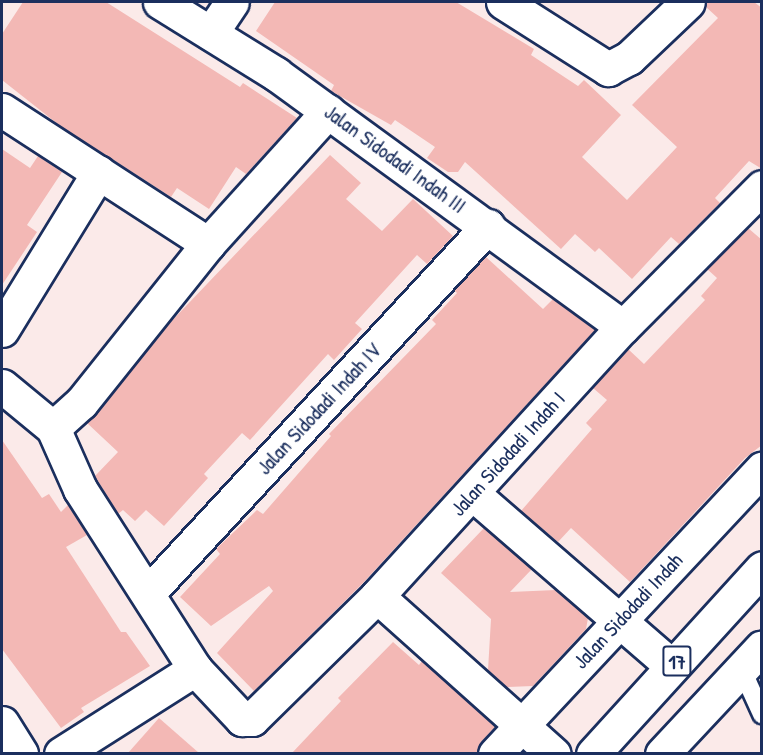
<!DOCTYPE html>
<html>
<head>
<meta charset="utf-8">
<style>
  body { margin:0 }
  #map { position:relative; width:763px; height:755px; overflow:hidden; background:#fbeae9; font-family:"Patrick Hand",sans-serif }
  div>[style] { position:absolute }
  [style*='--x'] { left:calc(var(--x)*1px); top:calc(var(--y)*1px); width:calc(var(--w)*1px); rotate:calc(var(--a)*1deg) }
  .building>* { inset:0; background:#f3b8b5 }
  .roads { filter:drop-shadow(2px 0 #1b2f5e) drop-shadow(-2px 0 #1b2f5e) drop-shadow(0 2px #1b2f5e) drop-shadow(0 -2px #1b2f5e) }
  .lane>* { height:18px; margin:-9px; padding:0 9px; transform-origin:9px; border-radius:9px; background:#fff }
  .street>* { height:33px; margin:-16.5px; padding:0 16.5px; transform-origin:16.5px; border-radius:16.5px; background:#fff }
  .highway>* { height:33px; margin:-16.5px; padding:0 16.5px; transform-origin:16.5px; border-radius:16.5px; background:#fff }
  span { translate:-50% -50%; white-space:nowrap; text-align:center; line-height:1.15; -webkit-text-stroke:4.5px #fff; paint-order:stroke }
  .shield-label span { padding:2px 4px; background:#fff; border:2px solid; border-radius:4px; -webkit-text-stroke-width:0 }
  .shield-label { font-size:20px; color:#1b2f5e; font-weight:700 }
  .street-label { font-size:21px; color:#1b2f5e }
  .frame { position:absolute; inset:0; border:3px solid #1b2f5e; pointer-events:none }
</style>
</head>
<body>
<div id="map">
  <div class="building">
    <div style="clip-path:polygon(23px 2px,106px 2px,240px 87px,243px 83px,297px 118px,246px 174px,236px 167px,209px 209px,177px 188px,171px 197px,59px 125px,2px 80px,2px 34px)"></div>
    <div style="clip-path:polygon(275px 2px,456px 2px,534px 49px,531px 55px,578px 86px,584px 80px,621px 115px,582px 157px,627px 200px,677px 147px,632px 105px,718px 18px,706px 7px,706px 2px,754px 2px,762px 8px,762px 169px,749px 161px,715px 198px,720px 203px,679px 244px,671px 237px,632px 279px,599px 248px,595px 252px,575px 234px,561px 249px,465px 162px,458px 172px,448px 172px,427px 158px,435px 147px,395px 120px,391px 125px,331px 91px,334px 85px,256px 31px)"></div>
    <div style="clip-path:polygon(2px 149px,30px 168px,38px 156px,62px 172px,27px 225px,37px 232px,2px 285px)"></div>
    <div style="clip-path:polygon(330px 155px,361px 183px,346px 199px,382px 231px,413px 199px,453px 236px,427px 264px,417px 255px,355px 323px,362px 329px,334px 360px,328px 354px,250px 440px,242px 433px,204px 474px,208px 478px,164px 526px,146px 510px,135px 521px,123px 510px,118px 514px,95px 476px,118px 452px,87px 423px,166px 327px)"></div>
    <div style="clip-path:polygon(748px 228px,762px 240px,762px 445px,745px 458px,630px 582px,571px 528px,558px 542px,521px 511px,592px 429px,586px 423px,607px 400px,593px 388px,628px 349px,644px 364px,705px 300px,701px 296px,717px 278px,707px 269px)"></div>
    <div style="clip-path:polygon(486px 257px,543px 309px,553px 299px,595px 330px,363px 583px,254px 691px,217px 653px,273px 591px,269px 586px,211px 626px,180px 597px,220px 554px,216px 549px,257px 510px,263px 514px,331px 436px,329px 434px,436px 324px,432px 320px,457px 293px,454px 290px)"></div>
    <div style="clip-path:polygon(2px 440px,42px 498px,49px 494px,61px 512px,68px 505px,87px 535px,66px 547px,121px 632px,126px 632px,150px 666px,81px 708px,84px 712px,61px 728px,2px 649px)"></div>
    <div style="clip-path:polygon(484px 528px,532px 569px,510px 592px,556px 590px,588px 618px,586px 629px,533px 686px,507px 687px,488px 670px,491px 619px,441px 573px)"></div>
    <div style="clip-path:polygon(393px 642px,419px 665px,422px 661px,495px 727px,481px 742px,477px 753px,292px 753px,341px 701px,338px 698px)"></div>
    <div style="clip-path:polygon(159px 718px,199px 753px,128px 753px)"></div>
  </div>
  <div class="roads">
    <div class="lane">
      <div style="--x:741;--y:668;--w:51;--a:65.5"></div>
    </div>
    <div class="street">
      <div style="--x:160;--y:2;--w:137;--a:31.8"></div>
      <div style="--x:276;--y:74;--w:429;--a:36.1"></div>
      <div style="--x:503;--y:2;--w:125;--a:32.5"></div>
      <div style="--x:608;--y:69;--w:24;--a:-28"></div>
      <div style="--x:629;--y:58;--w:81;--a:-43.5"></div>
      <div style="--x:211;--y:33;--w:37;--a:-56"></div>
      <div style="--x:2;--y:110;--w:246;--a:33"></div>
      <div style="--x:2;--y:330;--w:185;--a:-58.5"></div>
      <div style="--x:2;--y:386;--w:66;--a:39.5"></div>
      <div style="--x:53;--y:428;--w:67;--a:66.1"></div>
      <div style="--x:80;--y:489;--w:214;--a:57.4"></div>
      <div style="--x:195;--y:669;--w:69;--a:46.8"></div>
      <div style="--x:242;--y:719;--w:10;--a:0"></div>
      <div style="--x:252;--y:719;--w:175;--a:-44.5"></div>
      <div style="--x:377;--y:596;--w:365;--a:-47.6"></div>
      <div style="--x:623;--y:327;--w:197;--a:-45.2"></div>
      <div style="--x:53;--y:428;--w:38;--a:-42"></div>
      <div style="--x:81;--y:403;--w:203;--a:-51.4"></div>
      <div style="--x:208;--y:244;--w:179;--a:-47.9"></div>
      <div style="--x:472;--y:493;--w:264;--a:40.9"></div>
      <div style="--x:149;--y:592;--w:499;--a:-47.2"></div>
      <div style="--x:377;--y:596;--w:237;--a:41.8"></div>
      <div style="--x:2;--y:723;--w:36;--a:58"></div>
      <div style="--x:61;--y:754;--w:159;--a:-32.4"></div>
      <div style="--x:495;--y:754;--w:391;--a:-46.9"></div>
    </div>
    <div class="highway">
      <div style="--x:593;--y:754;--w:251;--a:-47.7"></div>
      <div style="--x:662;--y:754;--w:146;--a:-46.9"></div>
    </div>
  </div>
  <div class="shield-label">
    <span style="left:677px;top:661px">17</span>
  </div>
  <div class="street-label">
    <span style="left:395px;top:159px;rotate:36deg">Jalan Sidodadi Indah III</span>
    <span style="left:319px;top:409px;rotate:-47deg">Jalan Sidodadi Indah IV</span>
    <span style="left:508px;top:454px;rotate:-48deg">Jalan Sidodadi Indah I</span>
    <span style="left:628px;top:611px;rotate:-47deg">Jalan Sidodadi Indah</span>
  </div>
  <div class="frame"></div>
</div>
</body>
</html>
